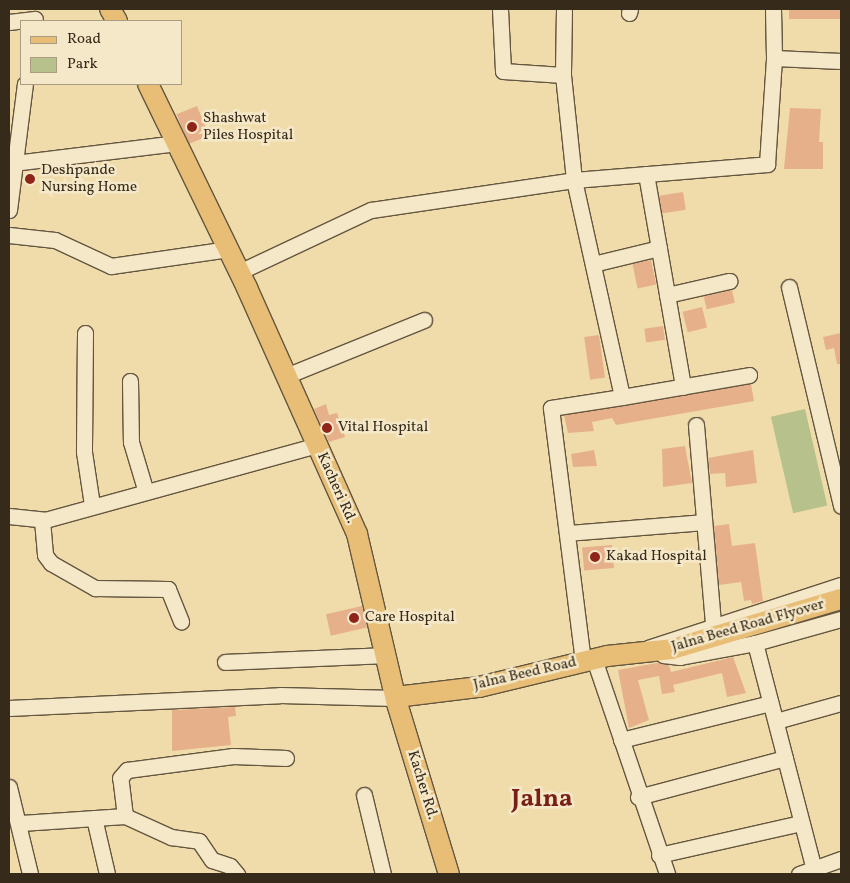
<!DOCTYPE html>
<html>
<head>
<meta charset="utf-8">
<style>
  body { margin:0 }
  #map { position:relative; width:850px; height:883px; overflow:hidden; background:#f0dcab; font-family:Vollkorn,serif }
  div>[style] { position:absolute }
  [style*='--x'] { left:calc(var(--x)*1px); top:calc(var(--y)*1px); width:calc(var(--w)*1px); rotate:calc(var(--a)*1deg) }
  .green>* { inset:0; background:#b6c18b; transform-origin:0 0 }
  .building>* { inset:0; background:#e6b08b; transform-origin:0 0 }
  .roads { filter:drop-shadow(1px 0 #64563f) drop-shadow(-1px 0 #64563f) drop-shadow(0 1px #64563f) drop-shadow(0 -1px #64563f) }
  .minor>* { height:15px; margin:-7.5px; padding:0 7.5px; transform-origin:7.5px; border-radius:7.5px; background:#f5e8c8 }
  .major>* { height:20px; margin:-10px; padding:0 10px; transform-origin:10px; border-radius:10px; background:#e8be76 }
  .dots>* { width:14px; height:14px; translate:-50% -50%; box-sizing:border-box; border:2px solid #f5e8c8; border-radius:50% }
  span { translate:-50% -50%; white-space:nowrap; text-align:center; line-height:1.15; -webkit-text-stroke:5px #f5e8c8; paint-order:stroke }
  .poi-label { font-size:15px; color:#362a1b }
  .left { translate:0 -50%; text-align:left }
  .street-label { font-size:15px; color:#362a1b }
  .town-label { font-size:25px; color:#7a1f14; font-weight:700 }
  .frame { position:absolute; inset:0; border:10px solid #362a1b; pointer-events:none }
  .legend { position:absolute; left:20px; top:20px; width:162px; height:65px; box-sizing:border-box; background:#f5e8c8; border:1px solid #a99c83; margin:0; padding:6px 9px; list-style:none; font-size:15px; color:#362a1b }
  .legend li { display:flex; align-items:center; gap:10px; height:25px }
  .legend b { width:25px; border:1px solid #a99c83 }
</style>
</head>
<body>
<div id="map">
  <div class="green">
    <div style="left:805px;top:409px;width:99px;height:35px;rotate:77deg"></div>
  </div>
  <div class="building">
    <div style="left:789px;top:9px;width:52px;height:10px"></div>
    <div style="left:197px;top:106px;width:32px;height:22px;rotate:68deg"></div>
    <div style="clip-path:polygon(790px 108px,821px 109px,819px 142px,823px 142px,823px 169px,784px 169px)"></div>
    <div style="left:683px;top:192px;width:18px;height:24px;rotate:81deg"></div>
    <div style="left:651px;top:260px;width:25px;height:19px;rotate:78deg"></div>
    <div style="left:732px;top:290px;width:13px;height:29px;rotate:77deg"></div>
    <div style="left:702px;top:307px;width:21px;height:20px;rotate:76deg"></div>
    <div style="left:663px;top:326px;width:14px;height:19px;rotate:82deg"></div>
    <div style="clip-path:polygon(841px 333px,841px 364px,837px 364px,834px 348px,826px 350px,823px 337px)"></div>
    <div style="left:599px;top:335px;width:43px;height:15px;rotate:82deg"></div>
    <div style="clip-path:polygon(751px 384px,754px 401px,616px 425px,612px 418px,592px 422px,594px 431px,568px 433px,564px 415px)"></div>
    <div style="clip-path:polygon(326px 404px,329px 415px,337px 413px,345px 437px,329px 442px,314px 409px)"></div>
    <div style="clip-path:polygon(685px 446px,692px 483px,663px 487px,662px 449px)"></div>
    <div style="clip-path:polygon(594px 450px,597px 466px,573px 467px,571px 454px)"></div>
    <div style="clip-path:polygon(753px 450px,757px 483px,726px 487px,725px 473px,710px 474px,708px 458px)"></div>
    <div style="clip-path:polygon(729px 524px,732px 546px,755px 543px,763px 601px,752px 604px,751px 600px,744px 601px,741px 582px,719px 585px,714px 526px)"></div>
    <div style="left:612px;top:545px;width:23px;height:30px;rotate:85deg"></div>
    <div style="left:362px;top:606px;width:22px;height:37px;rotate:77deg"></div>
    <div style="clip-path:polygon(733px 657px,746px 693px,727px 697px,722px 673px,673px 685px,675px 692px,662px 694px,659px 676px,638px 680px,649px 720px,629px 728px,618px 670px,657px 663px,669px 665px,671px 672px)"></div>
    <div style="clip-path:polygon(235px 707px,236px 716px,228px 717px,231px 745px,172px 751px,172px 710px)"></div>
  </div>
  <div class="roads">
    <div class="minor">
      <div style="--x:500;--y:9;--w:62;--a:87.2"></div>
      <div style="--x:503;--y:71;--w:60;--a:3.8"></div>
      <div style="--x:564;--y:9;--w:66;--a:90.9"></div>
      <div style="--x:563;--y:75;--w:106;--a:84"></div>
      <div style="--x:574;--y:180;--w:222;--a:77.5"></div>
      <div style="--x:622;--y:397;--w:72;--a:171.2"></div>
      <div style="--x:551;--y:408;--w:255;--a:82.8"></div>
      <div style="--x:773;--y:9;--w:49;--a:88.8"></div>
      <div style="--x:774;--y:58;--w:67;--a:2.6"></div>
      <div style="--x:629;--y:13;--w:4;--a:-76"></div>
      <div style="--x:9;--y:22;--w:26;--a:-7"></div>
      <div style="--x:14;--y:163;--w:165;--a:-7"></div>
      <div style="--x:646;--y:174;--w:216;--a:80.1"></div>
      <div style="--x:9;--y:210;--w:127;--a:-82.8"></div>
      <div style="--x:9;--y:235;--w:46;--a:6.2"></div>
      <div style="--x:55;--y:240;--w:62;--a:24.9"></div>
      <div style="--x:111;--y:266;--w:119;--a:-8.2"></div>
      <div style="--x:593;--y:264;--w:68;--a:-13.6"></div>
      <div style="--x:239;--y:272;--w:146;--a:-25.2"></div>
      <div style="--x:371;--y:210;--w:205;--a:-8.4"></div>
      <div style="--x:574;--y:180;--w:194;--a:-4.7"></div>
      <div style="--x:767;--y:164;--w:106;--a:-86.2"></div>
      <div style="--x:789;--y:287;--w:225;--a:76.6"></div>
      <div style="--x:667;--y:295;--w:64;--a:-12.7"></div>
      <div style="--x:85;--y:333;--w:119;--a:90.5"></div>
      <div style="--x:84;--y:452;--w:54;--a:81.4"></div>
      <div style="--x:286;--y:376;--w:149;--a:-22.1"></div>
      <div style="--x:130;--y:381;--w:61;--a:89.1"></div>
      <div style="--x:131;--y:442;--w:49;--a:73.4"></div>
      <div style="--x:622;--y:397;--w:129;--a:-9.8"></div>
      <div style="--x:696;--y:425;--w:201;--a:85.1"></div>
      <div style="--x:9;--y:516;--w:36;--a:6"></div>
      <div style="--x:45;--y:520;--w:282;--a:-15.4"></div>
      <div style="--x:42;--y:520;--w:35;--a:85"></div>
      <div style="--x:45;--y:555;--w:10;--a:53"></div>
      <div style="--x:51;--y:563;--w:51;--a:29.6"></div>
      <div style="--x:95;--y:588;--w:73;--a:0.8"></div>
      <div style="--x:168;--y:589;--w:35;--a:68"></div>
      <div style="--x:567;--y:533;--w:137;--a:-4.6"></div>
      <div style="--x:755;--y:643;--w:239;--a:75.4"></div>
      <div style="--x:648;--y:648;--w:203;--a:-18.1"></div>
      <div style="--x:663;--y:655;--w:17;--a:7"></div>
      <div style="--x:680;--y:657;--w:76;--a:-10.6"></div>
      <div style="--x:755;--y:643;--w:89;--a:-15.6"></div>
      <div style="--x:594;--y:659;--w:227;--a:71.2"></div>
      <div style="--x:225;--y:662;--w:161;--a:-2.5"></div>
      <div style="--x:9;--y:708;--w:271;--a:-2.7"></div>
      <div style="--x:280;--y:695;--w:115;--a:1.5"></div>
      <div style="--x:776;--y:721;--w:67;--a:-15.5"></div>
      <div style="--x:621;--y:740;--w:154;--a:-13.9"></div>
      <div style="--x:9;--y:787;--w:89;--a:76.4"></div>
      <div style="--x:364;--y:795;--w:81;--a:76.5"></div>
      <div style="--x:638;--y:797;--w:152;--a:-14.9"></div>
      <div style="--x:125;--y:816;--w:51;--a:24.5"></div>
      <div style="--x:171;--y:837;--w:28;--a:8"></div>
      <div style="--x:199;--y:841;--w:23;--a:56"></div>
      <div style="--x:212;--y:860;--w:19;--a:18"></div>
      <div style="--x:230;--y:866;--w:11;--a:49"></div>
      <div style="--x:94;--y:818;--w:57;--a:76.9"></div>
      <div style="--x:21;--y:823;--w:104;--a:-3.9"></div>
      <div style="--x:125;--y:816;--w:38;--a:-97"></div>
      <div style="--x:120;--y:778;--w:11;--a:-49"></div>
      <div style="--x:127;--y:770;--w:107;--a:-7.5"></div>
      <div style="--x:233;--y:756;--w:53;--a:2.2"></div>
      <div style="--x:659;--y:855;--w:146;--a:-12.7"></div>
      <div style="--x:799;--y:874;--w:45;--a:-19.7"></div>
    </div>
    <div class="major">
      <div style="--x:110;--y:9;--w:14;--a:60"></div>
      <div style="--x:148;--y:84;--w:227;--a:64.1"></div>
      <div style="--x:247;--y:288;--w:269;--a:65.9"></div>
      <div style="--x:357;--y:534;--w:171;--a:76.8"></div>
      <div style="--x:396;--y:700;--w:182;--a:73.1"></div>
      <div style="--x:396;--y:697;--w:84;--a:-6.9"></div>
      <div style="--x:479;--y:687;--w:132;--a:-13.6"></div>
      <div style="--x:607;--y:656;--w:65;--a:-6.1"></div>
      <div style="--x:672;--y:649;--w:176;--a:-16.5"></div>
    </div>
  </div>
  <div class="dots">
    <div style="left:192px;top:127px;background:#8f2418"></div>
    <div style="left:30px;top:179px;background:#8f2418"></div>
    <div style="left:327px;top:428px;background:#8f2418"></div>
    <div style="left:595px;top:557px;background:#8f2418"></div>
    <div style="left:354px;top:618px;background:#8f2418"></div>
  </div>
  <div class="poi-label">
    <span class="left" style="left:203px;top:127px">Shashwat<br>Piles Hospital</span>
    <span class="left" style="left:41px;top:179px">Deshpande<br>Nursing Home</span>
    <span class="left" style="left:338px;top:428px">Vital Hospital</span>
    <span class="left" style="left:606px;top:557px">Kakad Hospital</span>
    <span class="left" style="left:365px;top:618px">Care Hospital</span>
  </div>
  <div class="street-label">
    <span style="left:336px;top:488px;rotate:66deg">Kacheri Rd.</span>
    <span style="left:748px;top:626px;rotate:-16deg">Jalna Beed Road Flyover</span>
    <span style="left:525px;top:674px;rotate:-13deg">Jalna Beed Road</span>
    <span style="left:422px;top:785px;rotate:73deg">Kacher Rd.</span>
  </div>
  <div class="town-label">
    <span style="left:542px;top:800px">Jalna</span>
  </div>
  <div class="frame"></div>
  <ul class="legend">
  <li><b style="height:6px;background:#e8be76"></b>Road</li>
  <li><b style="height:14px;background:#b6c18b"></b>Park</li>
  </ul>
</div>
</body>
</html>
